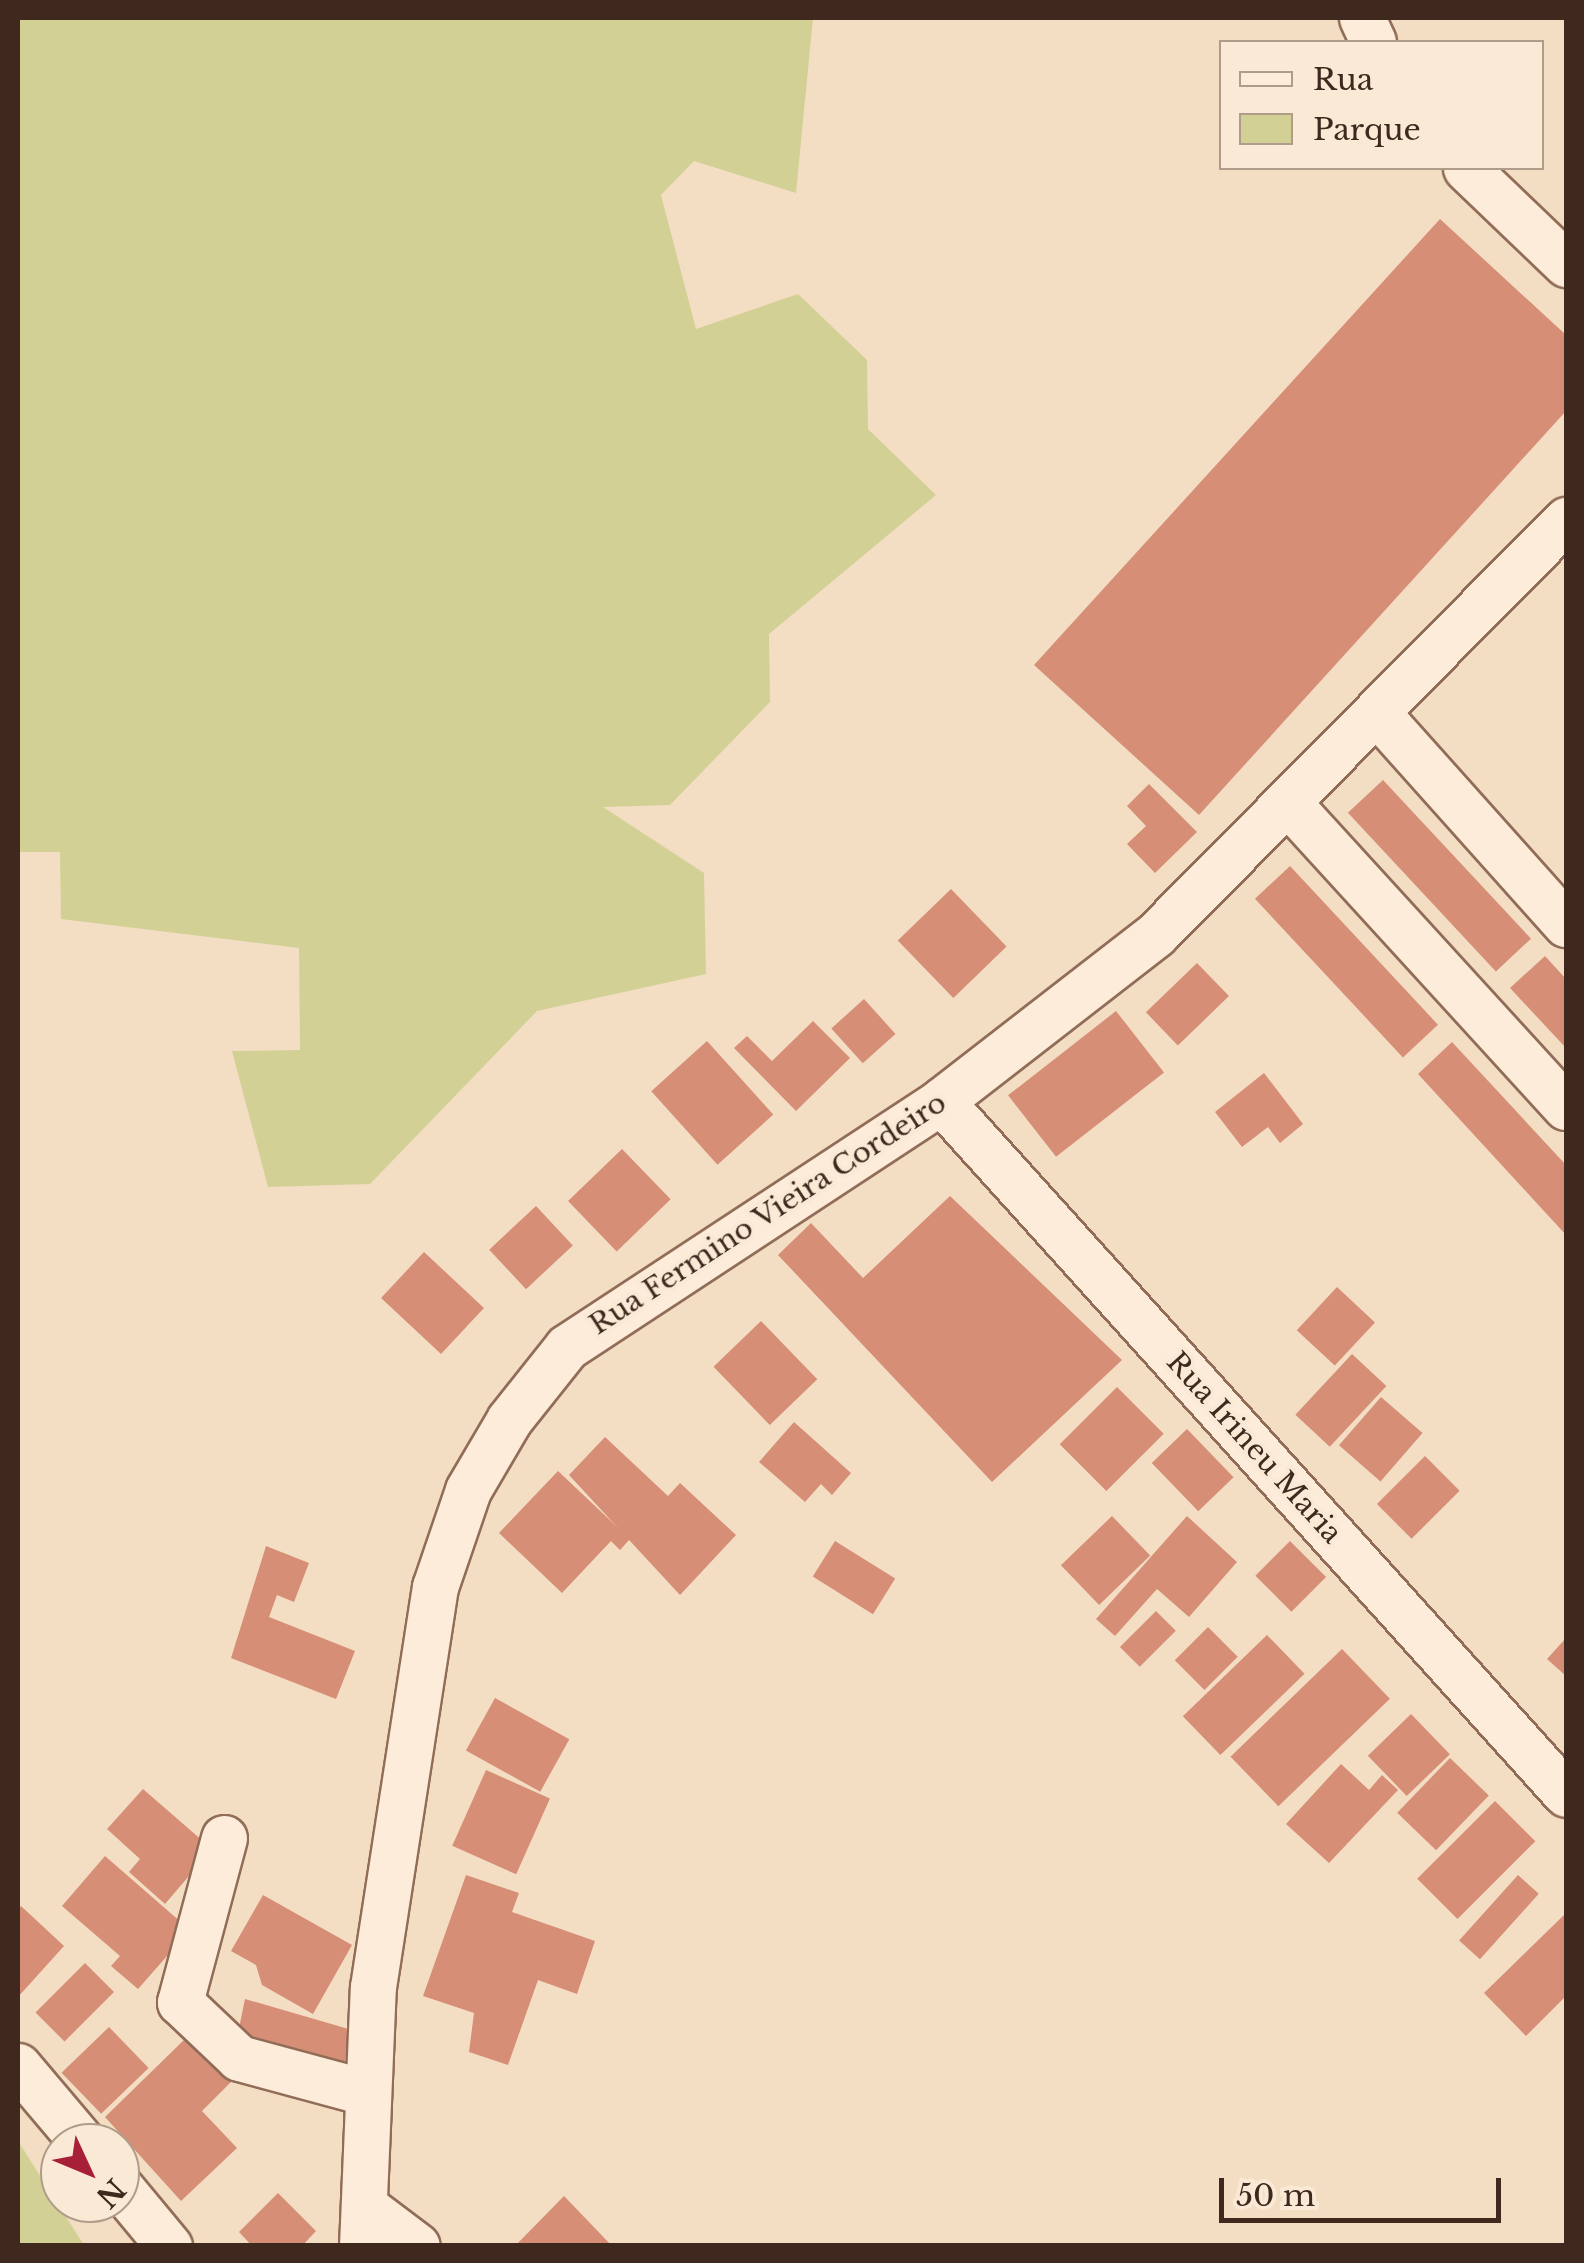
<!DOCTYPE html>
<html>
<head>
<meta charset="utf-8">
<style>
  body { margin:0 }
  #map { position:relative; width:1584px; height:2263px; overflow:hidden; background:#f3dec4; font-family:"Libre Baskerville",serif }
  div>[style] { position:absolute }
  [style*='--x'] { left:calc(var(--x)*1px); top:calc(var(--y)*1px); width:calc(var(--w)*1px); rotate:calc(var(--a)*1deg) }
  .green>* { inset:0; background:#d3d096 }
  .building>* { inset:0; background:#d68e76; transform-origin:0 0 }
  .roads { filter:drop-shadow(2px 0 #916d58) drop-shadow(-2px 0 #916d58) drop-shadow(0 2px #916d58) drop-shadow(0 -2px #916d58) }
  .minor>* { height:45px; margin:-22.5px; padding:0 22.5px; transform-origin:22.5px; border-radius:22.5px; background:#fcecd9 }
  span { translate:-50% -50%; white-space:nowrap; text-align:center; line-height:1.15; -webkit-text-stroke:8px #f9e9d5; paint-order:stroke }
  .street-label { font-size:28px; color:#3f281d }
  .frame { position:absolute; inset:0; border:20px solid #3f281d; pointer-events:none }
  .legend { position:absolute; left:1219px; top:40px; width:325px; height:130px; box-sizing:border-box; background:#f9e9d5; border:2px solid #af9c8b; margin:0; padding:12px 18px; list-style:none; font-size:30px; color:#3f281d }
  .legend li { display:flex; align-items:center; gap:20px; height:50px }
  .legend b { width:50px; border:2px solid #af9c8b }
  .north { position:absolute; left:40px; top:2123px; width:100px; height:100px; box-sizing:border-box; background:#f9e9d5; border:2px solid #af9c8b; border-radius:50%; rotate:134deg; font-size:28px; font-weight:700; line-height:40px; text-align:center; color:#3f281d }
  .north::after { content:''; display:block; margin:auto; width:35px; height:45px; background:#a72037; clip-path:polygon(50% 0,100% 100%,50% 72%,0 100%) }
  .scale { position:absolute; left:1219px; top:2178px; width:282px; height:45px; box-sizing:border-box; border:5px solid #3f281d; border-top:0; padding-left:12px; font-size:30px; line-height:35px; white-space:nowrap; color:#3f281d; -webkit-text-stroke:8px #f9e9d5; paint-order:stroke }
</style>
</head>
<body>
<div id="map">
  <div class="green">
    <div style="clip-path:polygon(18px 18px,813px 18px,796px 193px,694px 161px,661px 195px,696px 329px,798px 294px,867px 360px,868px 429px,936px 495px,769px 634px,770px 702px,670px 805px,603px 807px,704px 873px,706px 974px,537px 1011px,370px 1184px,268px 1187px,232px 1051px,300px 1050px,299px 948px,61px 919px,60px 852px,18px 852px)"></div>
    <div style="clip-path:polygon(18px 2141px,84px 2245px,18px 2245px)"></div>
  </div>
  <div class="building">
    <div style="clip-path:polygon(1440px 219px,1566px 335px,1566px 411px,1199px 815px,1034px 665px)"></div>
    <div style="left:1383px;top:780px;width:217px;height:48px;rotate:47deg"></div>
    <div style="clip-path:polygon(1149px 784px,1197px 832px,1155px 873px,1127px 844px,1146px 826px,1127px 806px)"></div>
    <div style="left:1290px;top:866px;width:217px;height:48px;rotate:47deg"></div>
    <div style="left:951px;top:889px;width:80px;height:74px;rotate:46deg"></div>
    <div style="clip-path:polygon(1545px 956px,1566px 979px,1566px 1048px,1510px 988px)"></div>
    <div style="left:1197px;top:963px;width:46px;height:71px;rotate:46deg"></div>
    <div style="left:864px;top:999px;width:47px;height:44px;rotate:48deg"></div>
    <div style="left:1116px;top:1011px;width:78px;height:137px;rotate:52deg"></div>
    <div style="clip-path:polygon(813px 1021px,850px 1058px,796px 1111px,734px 1048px,747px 1036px,772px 1061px)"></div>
    <div style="left:707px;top:1041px;width:99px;height:75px;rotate:48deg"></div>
    <div style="clip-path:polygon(1452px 1042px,1566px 1165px,1566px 1235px,1418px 1074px)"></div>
    <div style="clip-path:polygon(1264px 1073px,1303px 1124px,1280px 1143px,1268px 1127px,1242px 1147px,1215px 1112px)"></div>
    <div style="left:622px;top:1149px;width:70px;height:75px;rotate:46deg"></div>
    <div style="clip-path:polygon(950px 1196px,1122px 1360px,992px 1482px,778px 1255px,811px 1223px,863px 1278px)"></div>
    <div style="left:536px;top:1206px;width:54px;height:64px;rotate:47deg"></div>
    <div style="left:424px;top:1252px;width:82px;height:63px;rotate:43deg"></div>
    <div style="left:1337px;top:1287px;width:52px;height:59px;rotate:43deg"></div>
    <div style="left:761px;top:1321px;width:81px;height:66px;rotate:46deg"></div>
    <div style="left:1352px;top:1354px;width:47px;height:83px;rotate:43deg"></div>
    <div style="left:1117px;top:1387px;width:66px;height:81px;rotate:45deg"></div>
    <div style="left:1381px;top:1397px;width:55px;height:64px;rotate:41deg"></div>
    <div style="clip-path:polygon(794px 1422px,851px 1473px,832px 1495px,821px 1484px,805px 1502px,759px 1462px)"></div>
    <div style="left:1187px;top:1429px;width:67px;height:49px;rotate:46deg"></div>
    <div style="clip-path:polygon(605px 1437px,668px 1496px,680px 1483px,736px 1535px,680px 1595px,569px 1475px)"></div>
    <div style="left:1425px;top:1456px;width:49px;height:68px;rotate:45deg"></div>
    <div style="clip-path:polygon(558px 1471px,630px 1539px,620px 1550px,611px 1541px,562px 1593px,499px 1533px)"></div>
    <div style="left:1112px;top:1516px;width:55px;height:71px;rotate:46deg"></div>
    <div style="clip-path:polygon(1187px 1516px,1237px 1562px,1189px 1617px,1157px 1589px,1115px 1636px,1096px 1619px)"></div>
    <div style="left:835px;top:1541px;width:71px;height:42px;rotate:32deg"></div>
    <div style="left:1290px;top:1541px;width:51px;height:49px;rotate:45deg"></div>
    <div style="clip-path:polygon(266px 1546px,309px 1563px,294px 1602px,277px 1595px,269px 1617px,355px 1651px,336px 1699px,231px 1658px)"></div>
    <div style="left:1156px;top:1611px;width:28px;height:51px;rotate:45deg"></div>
    <div style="left:1208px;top:1627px;width:42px;height:47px;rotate:45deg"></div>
    <div style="left:1267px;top:1635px;width:54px;height:117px;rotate:46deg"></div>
    <div style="clip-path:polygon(1566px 1638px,1566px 1676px,1547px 1659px)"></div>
    <div style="left:1342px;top:1649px;width:69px;height:155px;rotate:46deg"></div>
    <div style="left:495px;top:1698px;width:85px;height:60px;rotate:29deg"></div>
    <div style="left:1411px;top:1714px;width:56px;height:60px;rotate:46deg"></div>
    <div style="left:1450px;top:1758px;width:54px;height:76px;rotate:44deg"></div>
    <div style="clip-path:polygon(1341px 1764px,1369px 1790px,1382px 1775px,1398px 1790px,1329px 1863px,1286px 1824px)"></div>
    <div style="left:486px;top:1770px;width:70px;height:83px;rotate:24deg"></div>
    <div style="clip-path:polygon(143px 1789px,212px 1849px,165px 1904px,129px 1872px,140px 1859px,107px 1829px)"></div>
    <div style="left:1495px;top:1801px;width:57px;height:110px;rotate:45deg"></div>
    <div style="clip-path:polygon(105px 1856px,190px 1930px,138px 1989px,111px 1966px,120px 1956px,62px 1906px)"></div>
    <div style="clip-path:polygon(466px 1875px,519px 1893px,512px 1912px,595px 1941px,577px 1994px,538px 1980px,508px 2065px,469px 2052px,474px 2013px,423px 1996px)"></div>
    <div style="left:1518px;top:1875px;width:28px;height:88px;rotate:42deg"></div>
    <div style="clip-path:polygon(263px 1895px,352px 1945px,313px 2014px,262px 1985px,256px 1965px,231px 1951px)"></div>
    <div style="clip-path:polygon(21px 1906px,64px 1946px,18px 1997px,18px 1910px)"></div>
    <div style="clip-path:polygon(1566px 1913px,1566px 1996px,1526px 2036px,1484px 1993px)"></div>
    <div style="left:85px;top:1963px;width:41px;height:70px;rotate:45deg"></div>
    <div style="clip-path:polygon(245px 1999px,352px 2030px,342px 2074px,234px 2052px)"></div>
    <div style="left:109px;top:2027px;width:57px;height:66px;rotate:46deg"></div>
    <div style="clip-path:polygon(187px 2037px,231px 2082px,202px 2111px,237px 2148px,181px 2201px,105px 2117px)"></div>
    <div style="clip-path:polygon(278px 2193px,316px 2231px,302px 2246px,252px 2246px,239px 2232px)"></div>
    <div style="clip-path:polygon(564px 2196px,612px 2246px,515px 2246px)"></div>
  </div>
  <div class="roads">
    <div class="minor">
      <div style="--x:1362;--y:18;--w:26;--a:65"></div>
      <div style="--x:1466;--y:168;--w:139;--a:43.8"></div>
      <div style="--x:1378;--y:714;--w:282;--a:48.2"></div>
      <div style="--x:1290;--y:805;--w:409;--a:47.6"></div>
      <div style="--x:941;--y:1101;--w:933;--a:47.95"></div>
      <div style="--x:224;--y:1838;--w:170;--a:105"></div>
      <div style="--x:180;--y:2002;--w:81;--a:43.5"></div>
      <div style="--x:239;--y:2058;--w:131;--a:15.1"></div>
      <div style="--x:18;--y:2066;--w:101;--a:49.8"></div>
      <div style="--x:120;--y:2187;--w:77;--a:50.3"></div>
      <div style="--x:364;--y:2206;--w:66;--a:37"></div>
      <div style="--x:362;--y:2246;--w:259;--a:-87.6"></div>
      <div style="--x:373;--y:1987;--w:405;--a:-81.2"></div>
      <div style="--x:435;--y:1587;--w:102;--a:-71.2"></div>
      <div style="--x:468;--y:1490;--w:81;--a:-59.6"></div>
      <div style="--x:509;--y:1420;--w:93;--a:-51.5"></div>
      <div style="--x:567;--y:1347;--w:448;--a:-33.3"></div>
      <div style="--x:941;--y:1101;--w:272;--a:-37.8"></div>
      <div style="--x:1156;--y:934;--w:583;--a:-45.28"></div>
    </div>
  </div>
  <div class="street-label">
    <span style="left:768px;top:1214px;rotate:-33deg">Rua Fermino Vieira Cordeiro</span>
    <span style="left:1254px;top:1448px;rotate:48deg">Rua Irineu Maria</span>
  </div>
  <div class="frame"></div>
  <ul class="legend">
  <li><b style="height:12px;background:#fcecd9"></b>Rua</li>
  <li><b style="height:28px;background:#d3d096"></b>Parque</li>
  </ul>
  <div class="north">N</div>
  <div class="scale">50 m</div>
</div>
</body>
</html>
